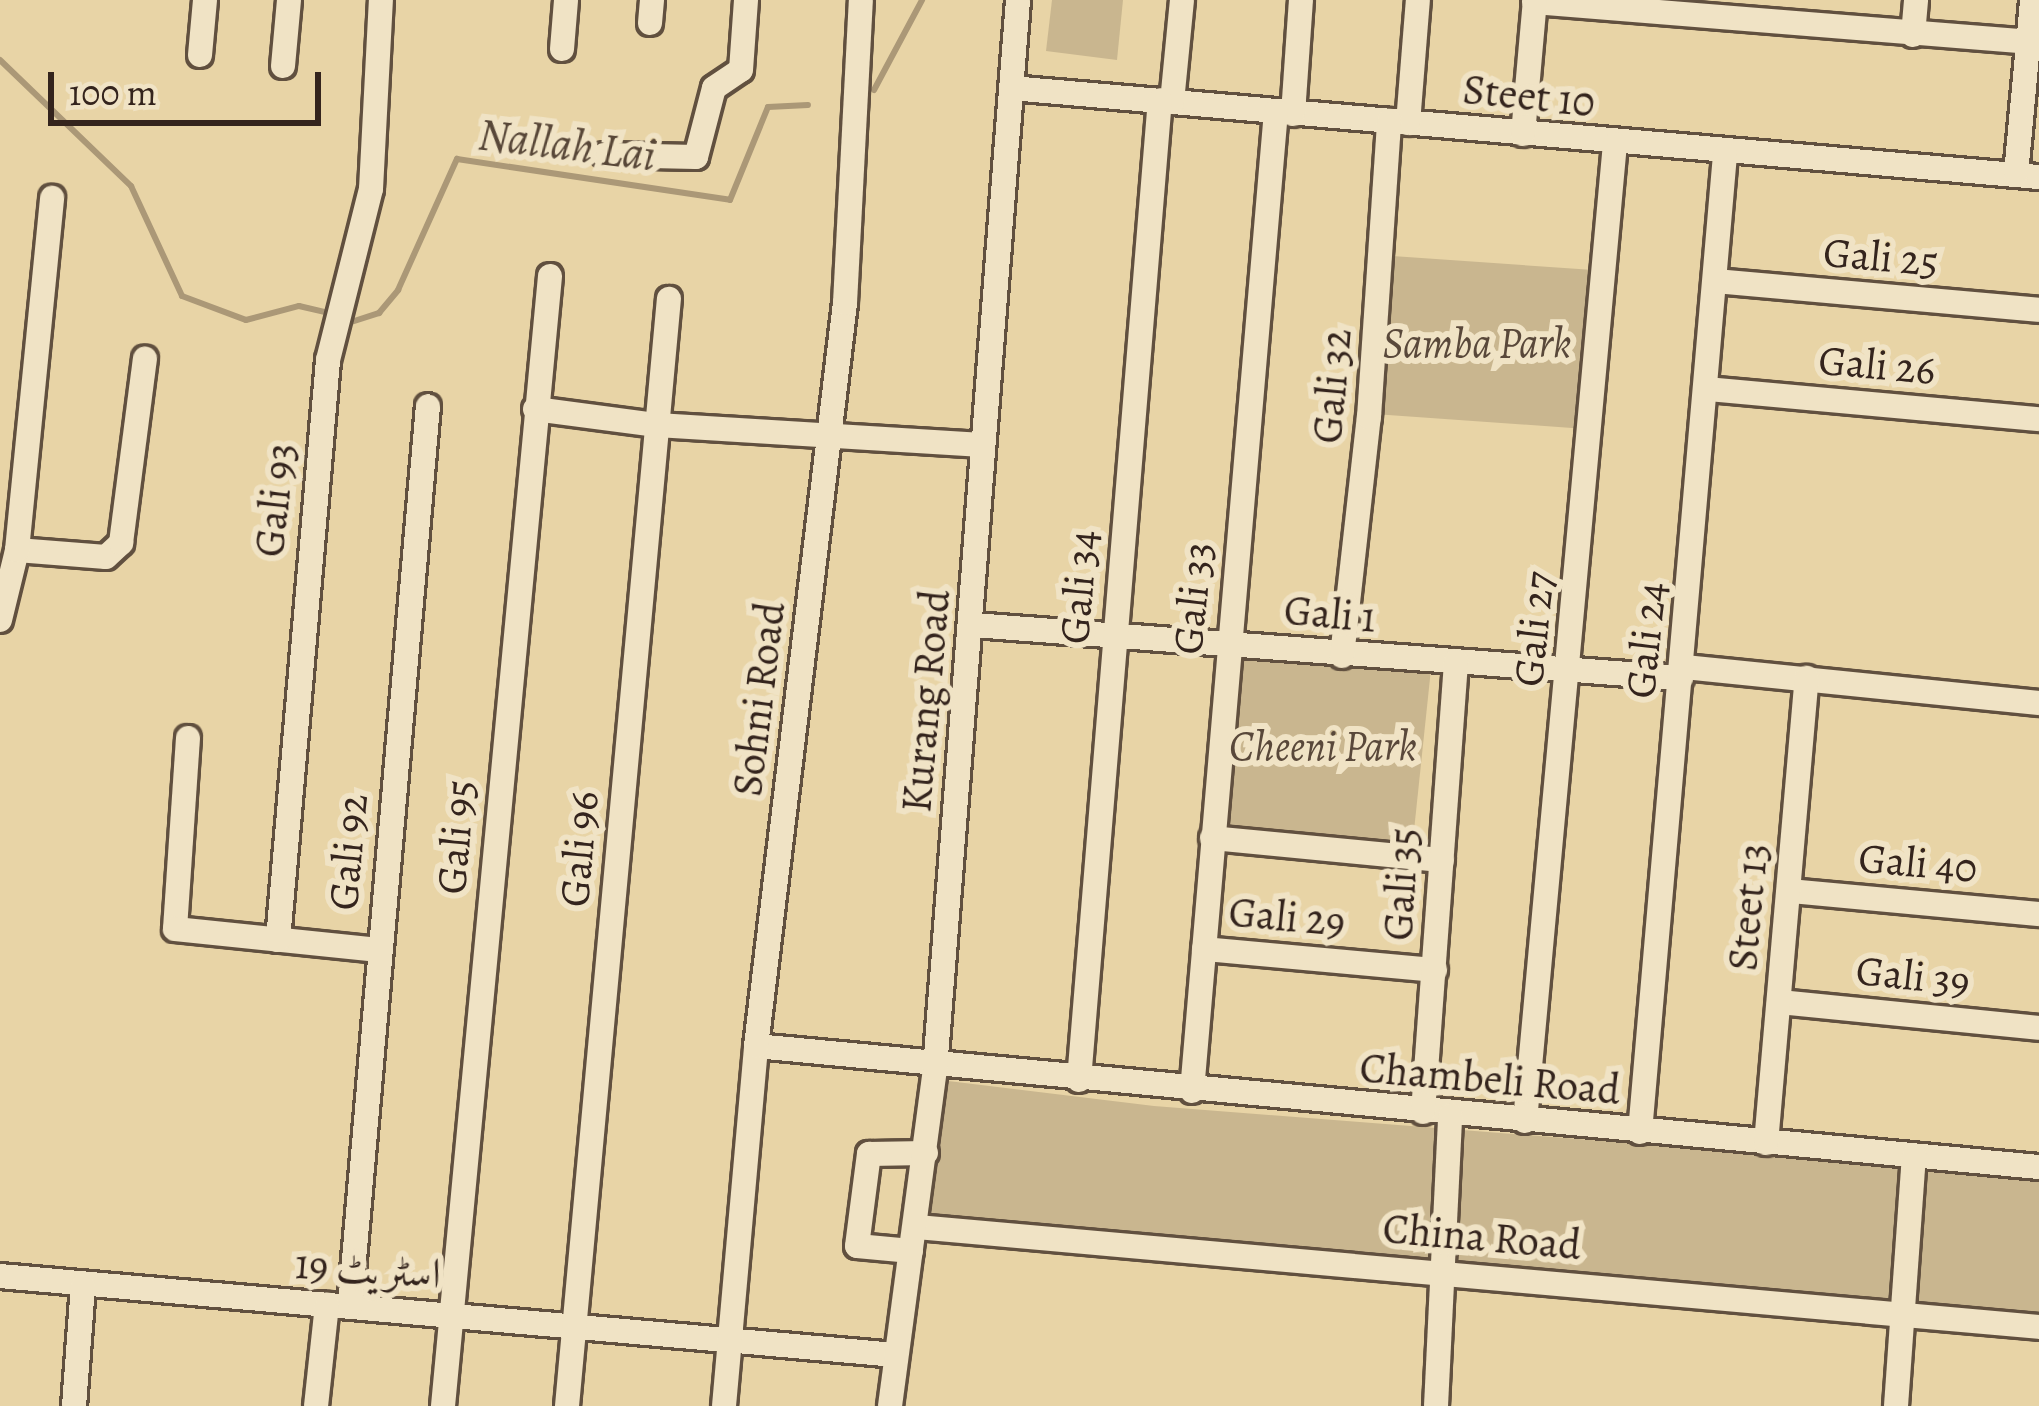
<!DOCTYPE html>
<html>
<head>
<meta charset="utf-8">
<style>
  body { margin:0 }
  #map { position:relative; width:2039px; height:1406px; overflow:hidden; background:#e8d4a6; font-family:Alegreya,Amiri,serif }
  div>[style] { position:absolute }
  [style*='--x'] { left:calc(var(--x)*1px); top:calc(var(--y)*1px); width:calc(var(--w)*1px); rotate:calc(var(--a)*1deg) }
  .green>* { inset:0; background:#c9b68f; transform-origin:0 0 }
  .stream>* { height:6px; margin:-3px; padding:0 3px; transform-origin:3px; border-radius:3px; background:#ab9877 }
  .roads { filter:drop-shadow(3px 0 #61503f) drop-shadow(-3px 0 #61503f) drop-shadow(0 3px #61503f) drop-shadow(0 -3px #61503f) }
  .minor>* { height:24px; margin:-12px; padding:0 12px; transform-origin:12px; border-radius:12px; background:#f0e3c5 }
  span { translate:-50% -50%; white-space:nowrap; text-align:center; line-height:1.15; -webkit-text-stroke:12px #f0e3c5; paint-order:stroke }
  .street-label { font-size:42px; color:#34241d }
  .park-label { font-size:42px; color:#59483a; font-style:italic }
  .water-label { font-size:45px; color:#584738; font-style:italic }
  .scale { position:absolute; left:48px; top:72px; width:273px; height:54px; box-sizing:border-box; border:6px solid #34241d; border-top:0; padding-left:15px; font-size:36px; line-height:42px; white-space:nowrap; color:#34241d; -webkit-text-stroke:9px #f0e3c5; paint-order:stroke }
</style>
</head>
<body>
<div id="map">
  <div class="green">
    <div style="clip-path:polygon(1052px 0,1123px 0,1117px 60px,1046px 51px)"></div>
    <div style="left:1378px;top:255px;width:216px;height:159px;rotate:4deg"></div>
    <div style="left:1226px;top:639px;width:207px;height:198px;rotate:6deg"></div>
    <div style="clip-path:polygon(940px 1080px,1154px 1106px,2039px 1175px,2039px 1318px,1782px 1301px,1293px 1245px,925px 1218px)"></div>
  </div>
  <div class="stream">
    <div style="--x:0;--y:60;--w:182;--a:43.9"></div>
    <div style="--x:131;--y:186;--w:121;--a:65.1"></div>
    <div style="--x:182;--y:296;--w:68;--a:20.6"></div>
    <div style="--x:246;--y:320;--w:55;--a:-14.8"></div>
    <div style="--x:299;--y:306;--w:27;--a:13"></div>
    <div style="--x:874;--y:90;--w:102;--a:-61.9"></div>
    <div style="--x:348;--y:323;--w:33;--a:-18"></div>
    <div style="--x:379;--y:313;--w:30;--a:-50"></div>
    <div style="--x:398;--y:290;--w:144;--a:-65.8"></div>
    <div style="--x:457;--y:159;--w:276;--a:8.5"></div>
    <div style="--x:730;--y:200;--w:100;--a:-67.8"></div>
    <div style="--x:768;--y:107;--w:40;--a:-2.9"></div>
  </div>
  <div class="roads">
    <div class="minor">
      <div style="--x:1534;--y:2;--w:496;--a:4.6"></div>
      <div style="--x:650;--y:23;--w:23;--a:-85"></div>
      <div style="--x:1913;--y:35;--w:35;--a:-85"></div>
      <div style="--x:562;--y:49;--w:49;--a:-85.3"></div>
      <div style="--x:200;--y:55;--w:55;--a:-84.8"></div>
      <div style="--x:283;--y:66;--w:66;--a:-84.8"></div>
      <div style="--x:1011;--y:88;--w:1032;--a:4.95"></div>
      <div style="--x:1172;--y:102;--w:102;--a:-84.4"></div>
      <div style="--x:1293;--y:114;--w:114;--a:-86"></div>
      <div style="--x:1408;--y:123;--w:123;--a:-85.4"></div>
      <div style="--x:1523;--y:134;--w:135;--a:-84.9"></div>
      <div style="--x:604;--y:155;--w:92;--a:1.2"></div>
      <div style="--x:696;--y:157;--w:71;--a:-75.4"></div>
      <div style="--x:714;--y:88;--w:32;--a:-34"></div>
      <div style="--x:741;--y:70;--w:70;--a:-85.9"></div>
      <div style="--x:2016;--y:174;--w:175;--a:-84.7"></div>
      <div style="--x:1716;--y:281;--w:324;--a:5.1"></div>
      <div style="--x:1707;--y:389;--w:333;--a:5.2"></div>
      <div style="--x:535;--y:409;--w:123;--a:7.5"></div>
      <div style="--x:657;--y:425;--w:326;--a:3.5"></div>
      <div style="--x:17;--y:550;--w:89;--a:4.5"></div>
      <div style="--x:106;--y:557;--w:21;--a:-43"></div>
      <div style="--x:121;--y:543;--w:186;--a:-82.6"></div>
      <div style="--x:0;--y:620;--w:72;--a:-76.3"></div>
      <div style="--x:17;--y:550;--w:354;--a:-84.3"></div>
      <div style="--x:973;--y:625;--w:710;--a:4.28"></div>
      <div style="--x:1342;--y:656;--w:241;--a:-83.6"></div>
      <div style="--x:1369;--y:417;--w:297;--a:-86.1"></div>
      <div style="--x:1684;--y:667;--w:357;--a:5.8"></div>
      <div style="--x:188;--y:738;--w:191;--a:93.9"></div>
      <div style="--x:175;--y:929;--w:205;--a:5.9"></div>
      <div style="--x:1212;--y:838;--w:231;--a:5.5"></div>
      <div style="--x:1790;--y:891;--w:250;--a:5.3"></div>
      <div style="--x:278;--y:940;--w:582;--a:-85.07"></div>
      <div style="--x:328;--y:360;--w:176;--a:-75.9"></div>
      <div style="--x:371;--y:189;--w:189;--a:-87"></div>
      <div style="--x:1204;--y:949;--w:232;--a:5.2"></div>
      <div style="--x:1779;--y:1002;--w:261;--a:5.7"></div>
      <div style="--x:756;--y:1046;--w:1289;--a:5.39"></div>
      <div style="--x:1079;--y:1080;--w:983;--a:-85.28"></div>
      <div style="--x:1192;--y:1091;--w:983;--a:-85.1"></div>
      <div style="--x:1423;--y:1112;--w:452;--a:-85.8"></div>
      <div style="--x:1525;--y:1121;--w:981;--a:-84.74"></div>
      <div style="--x:1640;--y:1132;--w:981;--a:-85.03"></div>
      <div style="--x:1766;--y:1143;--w:467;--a:-85"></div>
      <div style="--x:917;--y:1227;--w:1126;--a:5.09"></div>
      <div style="--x:911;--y:1251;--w:54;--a:-174.7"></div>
      <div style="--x:857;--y:1246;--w:93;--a:-82.6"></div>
      <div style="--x:869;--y:1154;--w:57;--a:-1"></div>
      <div style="--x:0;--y:1276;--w:898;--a:5.04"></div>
      <div style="--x:350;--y:1306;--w:903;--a:-85.05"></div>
      <div style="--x:74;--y:1406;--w:120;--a:-85.7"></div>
      <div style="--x:316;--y:1406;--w:102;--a:-83.8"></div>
      <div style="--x:443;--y:1406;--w:1135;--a:-84.59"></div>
      <div style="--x:567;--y:1406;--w:1112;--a:-84.74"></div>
      <div style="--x:724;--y:1406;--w:361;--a:-84.9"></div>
      <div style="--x:756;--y:1046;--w:748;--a:-83.17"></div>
      <div style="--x:845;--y:303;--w:303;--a:-87"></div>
      <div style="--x:890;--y:1406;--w:340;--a:-82.4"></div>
      <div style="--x:935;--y:1069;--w:1072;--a:-85.56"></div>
      <div style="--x:1436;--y:1406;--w:291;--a:-87.2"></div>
      <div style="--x:1896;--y:1406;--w:251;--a:-85.9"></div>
    </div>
  </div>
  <div class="street-label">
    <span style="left:1529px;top:96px;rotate:6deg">Steet 10</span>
    <span style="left:1881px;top:257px;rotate:5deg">Gali 25</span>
    <span style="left:1877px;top:365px;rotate:5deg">Gali 26</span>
    <span style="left:1332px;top:386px;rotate:-85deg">Gali 32</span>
    <span style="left:275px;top:500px;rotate:-84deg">Gali 93</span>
    <span style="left:1079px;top:587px;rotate:-85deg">Gali 34</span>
    <span style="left:1193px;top:598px;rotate:-84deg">Gali 33</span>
    <span style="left:1330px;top:614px;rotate:5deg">Gali 1</span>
    <span style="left:1534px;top:629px;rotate:-84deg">Gali 27</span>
    <span style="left:1646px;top:640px;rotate:-84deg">Gali 24</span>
    <span style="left:759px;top:699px;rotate:-83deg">Sohni Road</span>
    <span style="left:926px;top:701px;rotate:-85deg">Kurang Road</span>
    <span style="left:456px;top:837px;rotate:-85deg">Gali 95</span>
    <span style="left:579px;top:849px;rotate:-85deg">Gali 96</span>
    <span style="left:348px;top:852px;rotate:-85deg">Gali 92</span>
    <span style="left:1918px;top:863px;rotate:5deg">Gali 40</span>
    <span style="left:1401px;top:884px;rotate:-87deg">Gali 35</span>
    <span style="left:1748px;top:907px;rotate:-85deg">Steet 13</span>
    <span style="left:1287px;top:917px;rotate:5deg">Gali 29</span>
    <span style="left:1913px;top:976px;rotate:6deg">Gali 39</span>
    <span style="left:1490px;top:1079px;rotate:5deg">Chambeli Road</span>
    <span style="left:1482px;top:1237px;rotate:5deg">China Road</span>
    <span style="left:368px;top:1269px;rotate:4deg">اسٹریٹ 19</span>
  </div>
  <div class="park-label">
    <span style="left:1477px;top:343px">Samba Park</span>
    <span style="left:1323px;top:746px">Cheeni Park</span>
  </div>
  <div class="water-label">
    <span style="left:567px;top:145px;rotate:7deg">Nallah Lai</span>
  </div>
  <div class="scale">100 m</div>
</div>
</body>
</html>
